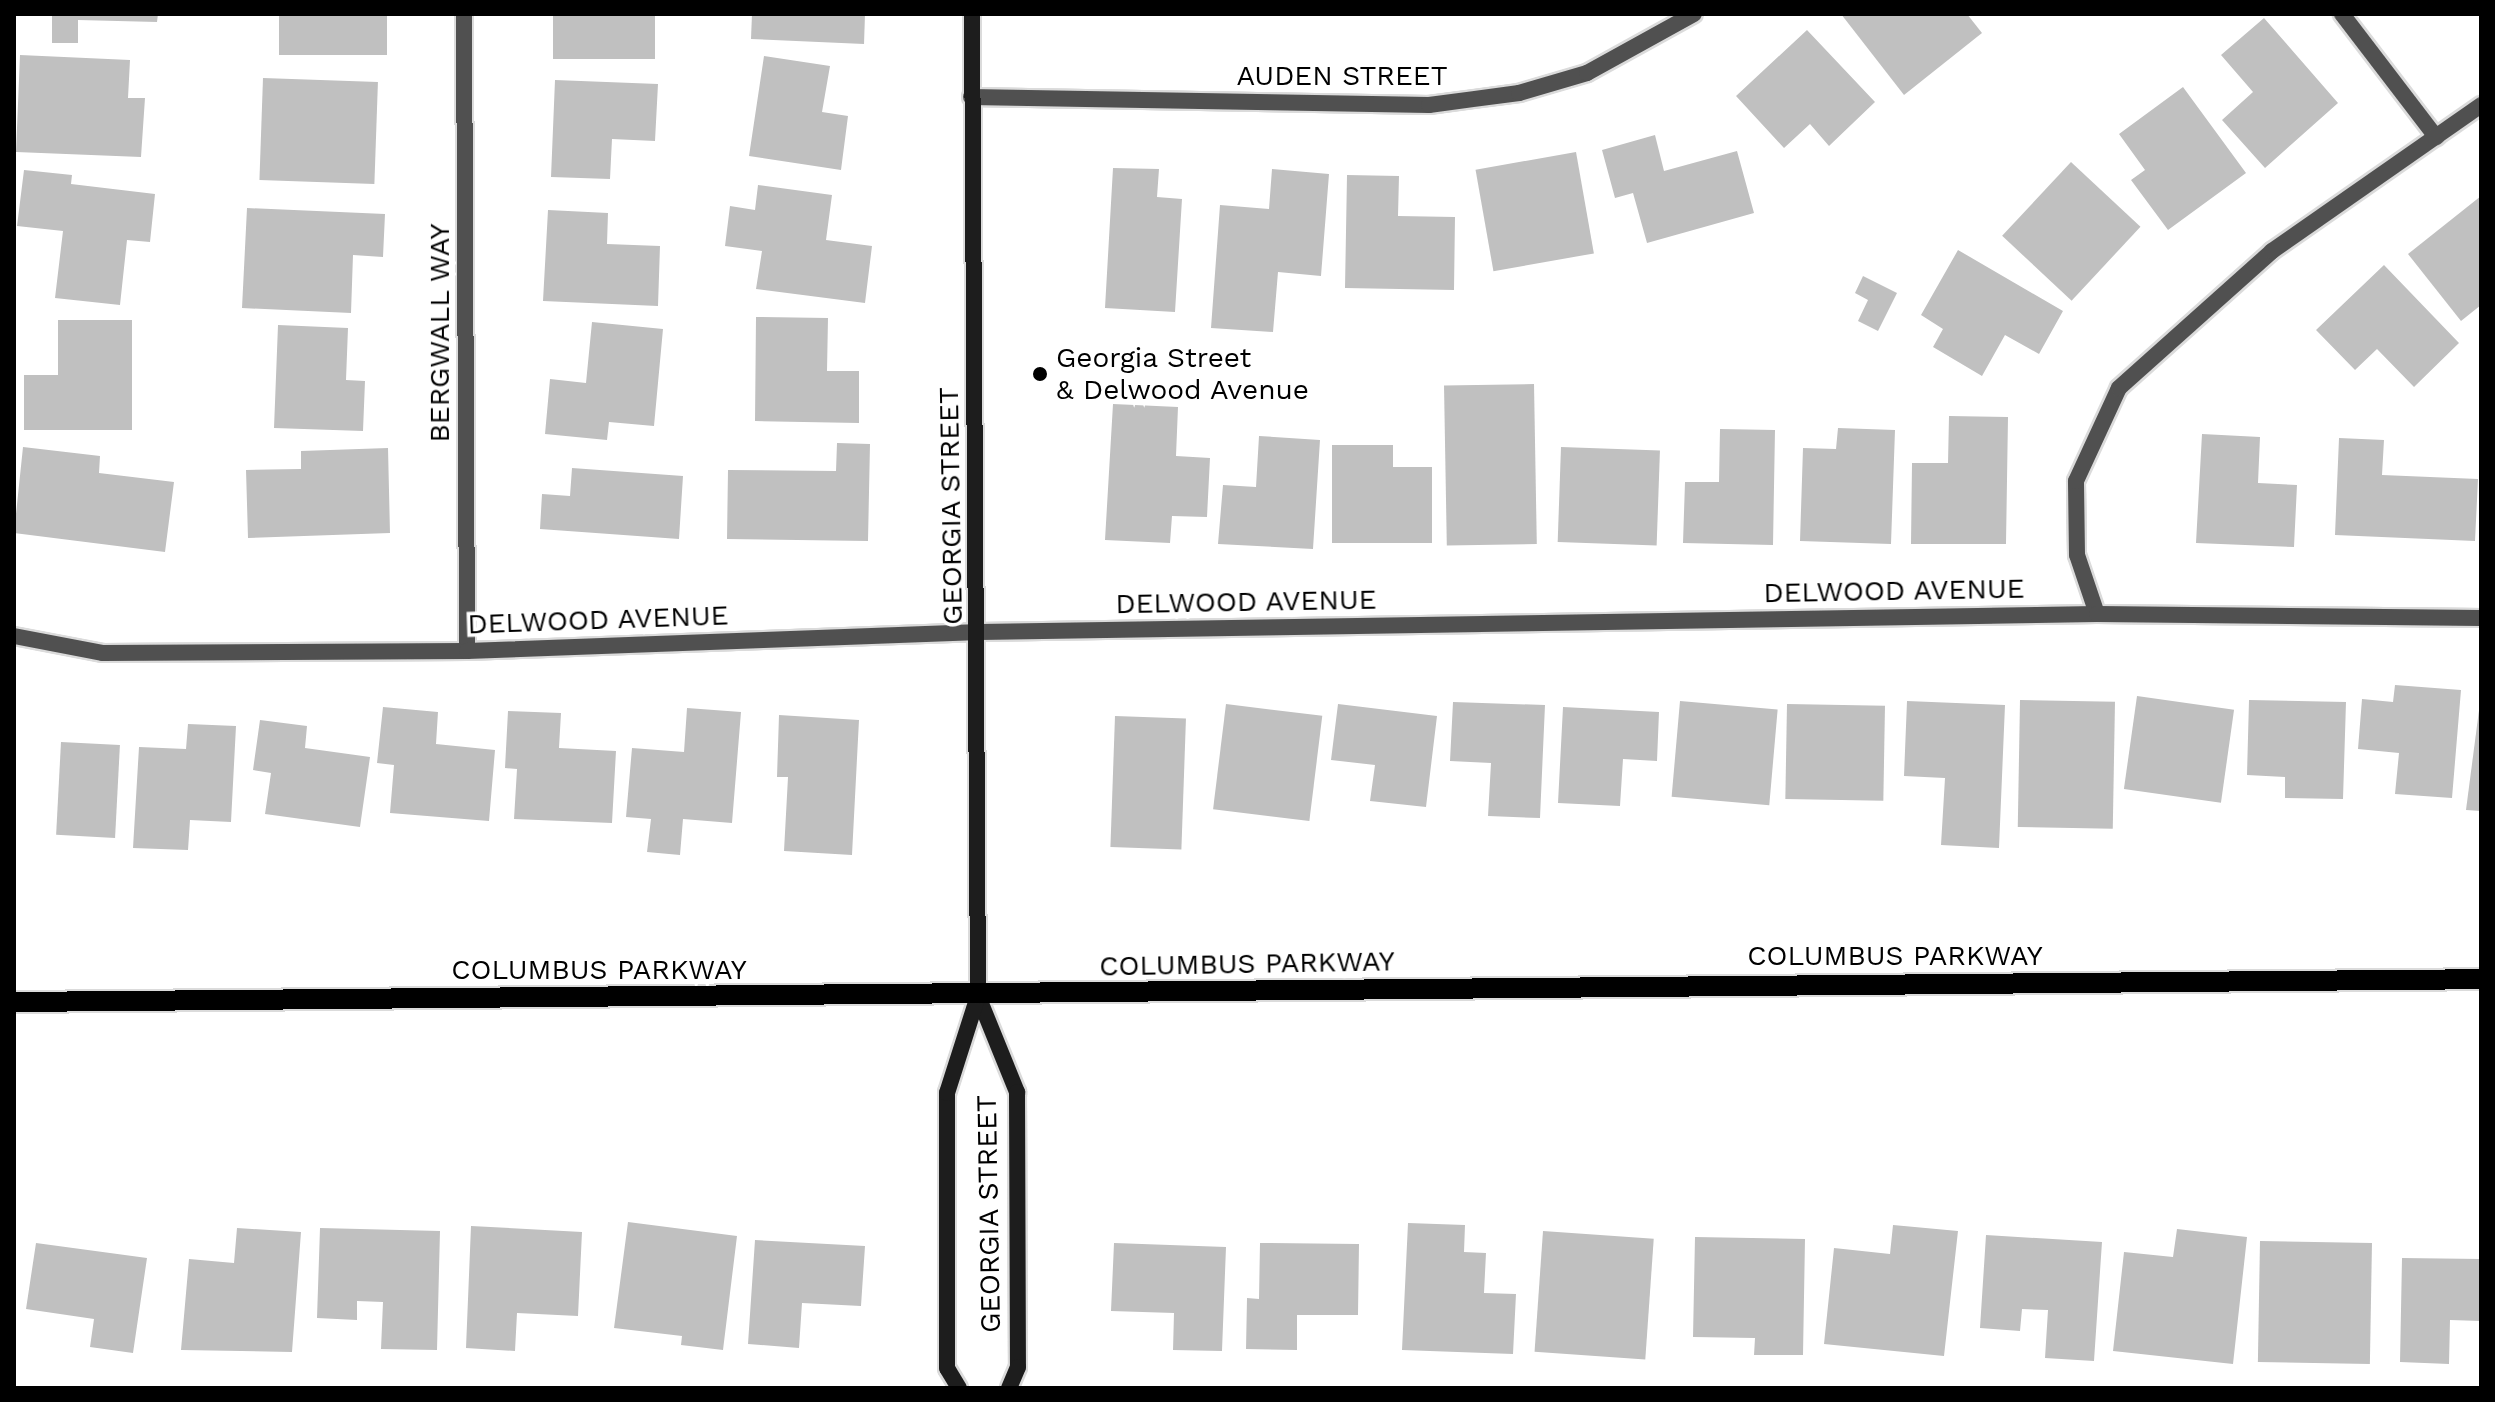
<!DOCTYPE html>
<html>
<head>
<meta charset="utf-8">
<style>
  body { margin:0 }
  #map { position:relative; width:2495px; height:1402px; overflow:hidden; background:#fff; font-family:"Work Sans",sans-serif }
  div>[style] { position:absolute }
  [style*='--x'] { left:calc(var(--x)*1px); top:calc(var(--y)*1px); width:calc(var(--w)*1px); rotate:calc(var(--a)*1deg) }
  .building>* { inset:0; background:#c0c0c0; transform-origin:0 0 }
  .roads { filter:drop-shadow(2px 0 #dbdbdb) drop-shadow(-2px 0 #dbdbdb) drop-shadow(0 2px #dbdbdb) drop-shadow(0 -2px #dbdbdb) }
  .street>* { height:16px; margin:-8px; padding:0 8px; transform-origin:8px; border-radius:8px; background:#505050 }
  .secondary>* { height:16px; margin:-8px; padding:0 8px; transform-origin:8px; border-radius:8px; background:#1d1d1d }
  .primary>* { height:20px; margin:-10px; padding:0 10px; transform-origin:10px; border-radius:10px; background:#000 }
  .dots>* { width:22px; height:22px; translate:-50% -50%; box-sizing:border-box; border:4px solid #fff; border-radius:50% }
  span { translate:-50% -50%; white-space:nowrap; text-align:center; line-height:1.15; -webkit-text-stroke:7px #fff; paint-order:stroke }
  .street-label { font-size:28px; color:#000 }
  .poi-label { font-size:28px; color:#000 }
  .left { translate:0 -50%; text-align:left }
  .frame { position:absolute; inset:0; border:16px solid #000; pointer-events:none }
</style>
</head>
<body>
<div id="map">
  <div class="building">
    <div style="clip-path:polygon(52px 14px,158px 14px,157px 22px,78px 20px,78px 43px,52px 43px)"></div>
    <div style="left:279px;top:14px;width:108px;height:41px"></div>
    <div style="left:553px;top:14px;width:102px;height:45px"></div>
    <div style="clip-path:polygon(752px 14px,865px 14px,864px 44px,751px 39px)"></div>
    <div style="clip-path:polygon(1841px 14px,1967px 14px,1982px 33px,1904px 95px)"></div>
    <div style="clip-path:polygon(2264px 18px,2338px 103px,2265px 168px,2222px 120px,2253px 92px,2221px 55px)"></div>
    <div style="clip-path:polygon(1807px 30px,1875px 102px,1829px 146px,1810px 124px,1784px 148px,1736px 96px)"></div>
    <div style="clip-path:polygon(20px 55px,130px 60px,128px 98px,145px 98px,141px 157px,16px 152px)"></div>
    <div style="clip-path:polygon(764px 56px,830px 66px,822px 112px,848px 116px,841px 170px,749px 156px)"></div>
    <div style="left:263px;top:78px;width:115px;height:102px;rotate:2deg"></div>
    <div style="clip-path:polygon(555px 80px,658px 84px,655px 141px,612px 139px,610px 179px,551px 177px)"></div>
    <div style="clip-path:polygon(2183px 87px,2246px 173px,2168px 230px,2131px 180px,2145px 170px,2119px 134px)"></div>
    <div style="clip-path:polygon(1655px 135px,1664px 171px,1737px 151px,1754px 213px,1647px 243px,1633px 193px,1615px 198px,1602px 150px)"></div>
    <div style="left:1576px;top:152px;width:103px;height:102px;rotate:80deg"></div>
    <div style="left:2071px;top:162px;width:95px;height:101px;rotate:43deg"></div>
    <div style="clip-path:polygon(1113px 168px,1159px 169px,1157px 197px,1182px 199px,1175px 312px,1105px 308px)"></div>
    <div style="clip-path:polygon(1272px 169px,1329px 174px,1321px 276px,1278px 272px,1273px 332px,1211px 328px,1220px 205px,1269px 209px)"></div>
    <div style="clip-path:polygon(24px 170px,72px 175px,71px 184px,155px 194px,150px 242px,127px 240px,120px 305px,55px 298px,63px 231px,17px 226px)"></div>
    <div style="clip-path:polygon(1347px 175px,1399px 176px,1398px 216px,1455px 217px,1454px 290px,1345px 288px)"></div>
    <div style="clip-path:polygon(758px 185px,832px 195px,826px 240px,872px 246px,865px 303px,756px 289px,762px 251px,725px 246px,730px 206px,755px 210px)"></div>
    <div style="clip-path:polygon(2481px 196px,2481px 305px,2461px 321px,2408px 254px)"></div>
    <div style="clip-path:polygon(247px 208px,385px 214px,383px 257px,353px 255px,351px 313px,242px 308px)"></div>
    <div style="clip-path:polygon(548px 210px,608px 213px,607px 244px,660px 246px,658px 306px,543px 301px)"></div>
    <div style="clip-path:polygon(1958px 250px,2063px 311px,2039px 354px,2005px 335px,1982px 376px,1933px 347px,1943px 329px,1921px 315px)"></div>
    <div style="clip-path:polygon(2384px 265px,2459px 343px,2414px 387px,2377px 349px,2355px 370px,2316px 330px)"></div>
    <div style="clip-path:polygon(1863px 276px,1897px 293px,1878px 331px,1858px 321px,1868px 300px,1855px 293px)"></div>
    <div style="clip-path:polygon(756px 317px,828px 318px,827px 371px,859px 371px,859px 423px,755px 421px)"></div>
    <div style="clip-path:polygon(58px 320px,132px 320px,132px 430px,24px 430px,24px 375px,58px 375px)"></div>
    <div style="clip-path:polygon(592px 322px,663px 329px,654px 426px,609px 422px,607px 440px,545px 434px,550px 379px,586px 383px)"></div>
    <div style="clip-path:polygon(278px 325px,348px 328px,346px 380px,365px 381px,363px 431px,274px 428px)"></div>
    <div style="left:1534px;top:384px;width:160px;height:90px;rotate:89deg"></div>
    <div style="clip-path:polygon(1113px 404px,1178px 407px,1176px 456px,1210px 458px,1207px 517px,1172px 516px,1170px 543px,1105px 540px)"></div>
    <div style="clip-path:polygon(1949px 416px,2008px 417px,2006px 544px,1911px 544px,1912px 463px,1948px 463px)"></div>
    <div style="clip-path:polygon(1838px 428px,1895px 430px,1891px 544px,1800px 541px,1803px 448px,1836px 449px)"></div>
    <div style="clip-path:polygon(1720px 429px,1775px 430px,1773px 545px,1683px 543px,1685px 482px,1719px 482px)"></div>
    <div style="clip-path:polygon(2202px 434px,2260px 437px,2258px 483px,2297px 485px,2294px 547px,2196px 543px)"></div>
    <div style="clip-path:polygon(1259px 436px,1320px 440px,1313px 549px,1218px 544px,1223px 485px,1256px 487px)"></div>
    <div style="clip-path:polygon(2339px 438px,2384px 440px,2382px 475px,2478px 479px,2475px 541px,2335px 535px)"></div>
    <div style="clip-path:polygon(837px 443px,870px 444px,868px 541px,727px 539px,728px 470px,836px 471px)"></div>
    <div style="clip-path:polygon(1332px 445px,1393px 445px,1393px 467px,1432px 467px,1432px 543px,1332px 543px)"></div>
    <div style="clip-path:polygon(23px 447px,100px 456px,99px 473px,174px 482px,165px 552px,14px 533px)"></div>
    <div style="left:1561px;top:447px;width:99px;height:95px;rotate:2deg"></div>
    <div style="clip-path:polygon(388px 448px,390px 533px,248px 538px,246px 470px,301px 469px,301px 451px)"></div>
    <div style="clip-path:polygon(572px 468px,683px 476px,679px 539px,540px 529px,542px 494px,570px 496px)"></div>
    <div style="clip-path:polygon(2395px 685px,2461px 690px,2452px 798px,2395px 794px,2399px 753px,2358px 749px,2362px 699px,2393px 702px)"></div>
    <div style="clip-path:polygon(2481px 695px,2481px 811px,2466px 810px)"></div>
    <div style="left:2137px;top:696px;width:98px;height:94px;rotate:8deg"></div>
    <div style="left:2020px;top:700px;width:95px;height:127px;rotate:1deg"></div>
    <div style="clip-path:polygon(2249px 700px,2346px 702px,2343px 799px,2285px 798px,2285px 777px,2247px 775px)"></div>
    <div style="left:1680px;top:701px;width:98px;height:96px;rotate:5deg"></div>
    <div style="clip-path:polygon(1907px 701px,2005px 705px,1999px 848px,1941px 845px,1945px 778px,1904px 776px)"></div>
    <div style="clip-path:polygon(1453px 702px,1545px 705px,1540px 818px,1488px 816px,1491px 763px,1450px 761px)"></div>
    <div style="left:1226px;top:704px;width:97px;height:106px;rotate:7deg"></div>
    <div style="clip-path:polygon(1338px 704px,1437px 716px,1426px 807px,1370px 801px,1375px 765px,1331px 760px)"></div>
    <div style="left:1787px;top:704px;width:98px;height:95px;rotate:1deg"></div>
    <div style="clip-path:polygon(383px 707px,438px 712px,436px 744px,495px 750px,489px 821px,390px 813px,394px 765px,377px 763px)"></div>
    <div style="clip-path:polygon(1563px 707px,1659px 712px,1657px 761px,1623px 759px,1620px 806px,1558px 803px)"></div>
    <div style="clip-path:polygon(687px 708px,741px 712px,732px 823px,683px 819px,680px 855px,647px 852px,651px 819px,626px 817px,632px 748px,684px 752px)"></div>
    <div style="clip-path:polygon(508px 711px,561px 713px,559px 748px,616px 751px,612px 823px,514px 819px,517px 769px,505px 768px)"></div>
    <div style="clip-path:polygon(779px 715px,859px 720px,852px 855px,784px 851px,788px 777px,777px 777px)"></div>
    <div style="left:1115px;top:716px;width:71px;height:131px;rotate:2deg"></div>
    <div style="clip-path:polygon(260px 720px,307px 726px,305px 748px,370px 757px,360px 827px,265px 814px,271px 773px,253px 770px)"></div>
    <div style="clip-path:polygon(188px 724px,236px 726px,231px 822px,190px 820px,188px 850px,133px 848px,139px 747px,186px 749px)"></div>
    <div style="left:61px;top:742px;width:59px;height:93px;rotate:3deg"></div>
    <div style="clip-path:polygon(628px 1222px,737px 1236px,723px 1350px,681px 1345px,682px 1336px,614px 1328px)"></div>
    <div style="clip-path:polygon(1408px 1223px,1465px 1225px,1464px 1252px,1486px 1253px,1484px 1293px,1516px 1294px,1513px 1354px,1402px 1350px)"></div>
    <div style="clip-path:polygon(1893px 1225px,1958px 1231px,1944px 1356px,1824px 1344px,1834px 1248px,1890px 1254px)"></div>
    <div style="clip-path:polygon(471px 1226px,582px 1232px,578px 1316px,517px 1313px,515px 1351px,466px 1348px)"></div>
    <div style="clip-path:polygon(237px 1228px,301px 1232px,292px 1352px,181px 1350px,189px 1259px,234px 1263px)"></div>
    <div style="clip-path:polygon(320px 1228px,440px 1231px,437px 1350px,381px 1349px,383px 1302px,357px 1301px,357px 1320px,317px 1318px)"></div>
    <div style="clip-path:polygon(2177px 1229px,2247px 1237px,2233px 1364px,2113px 1351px,2124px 1252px,2173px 1257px)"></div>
    <div style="left:1543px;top:1231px;width:111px;height:121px;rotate:4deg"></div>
    <div style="clip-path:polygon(1986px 1235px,2102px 1242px,2094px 1361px,2045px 1358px,2048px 1310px,2022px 1309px,2020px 1331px,1980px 1328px)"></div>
    <div style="clip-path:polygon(1695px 1237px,1805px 1239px,1803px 1355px,1754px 1355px,1755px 1338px,1693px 1337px)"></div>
    <div style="clip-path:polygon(755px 1240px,865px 1246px,861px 1306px,802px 1303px,799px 1348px,748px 1344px)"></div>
    <div style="left:2260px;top:1241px;width:112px;height:121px;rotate:1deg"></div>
    <div style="clip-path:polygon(36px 1243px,147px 1258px,133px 1353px,90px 1347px,94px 1319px,26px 1309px)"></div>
    <div style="clip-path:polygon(1114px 1243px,1226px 1247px,1222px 1351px,1173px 1350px,1174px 1313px,1111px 1311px)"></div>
    <div style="clip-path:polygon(1260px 1243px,1359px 1244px,1358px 1315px,1297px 1315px,1297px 1350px,1246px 1349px,1247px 1298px,1259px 1299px)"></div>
    <div style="clip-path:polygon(2402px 1258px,2481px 1259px,2481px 1321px,2450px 1320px,2449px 1364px,2400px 1362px)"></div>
  </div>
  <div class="roads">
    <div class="street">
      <div style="--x:464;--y:14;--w:637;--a:89.73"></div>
      <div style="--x:2342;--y:14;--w:155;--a:52.6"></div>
      <div style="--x:971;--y:97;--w:458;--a:1"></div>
      <div style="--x:1429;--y:105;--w:91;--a:-7.6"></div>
      <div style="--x:1519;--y:93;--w:71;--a:-16.4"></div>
      <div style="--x:1587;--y:73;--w:122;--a:-28.9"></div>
      <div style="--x:2097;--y:614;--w:62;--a:-108.7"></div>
      <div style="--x:2077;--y:555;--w:74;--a:-90.8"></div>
      <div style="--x:2076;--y:481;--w:102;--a:-65.2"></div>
      <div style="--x:2119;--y:388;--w:205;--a:-41.8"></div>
      <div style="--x:2272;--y:251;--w:255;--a:-34.9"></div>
      <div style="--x:14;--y:636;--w:91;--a:10.8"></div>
      <div style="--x:103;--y:653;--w:364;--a:-0.3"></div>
      <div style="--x:467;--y:651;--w:513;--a:-2.12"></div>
      <div style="--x:980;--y:632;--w:1117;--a:-0.92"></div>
      <div style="--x:2097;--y:614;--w:384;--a:0.6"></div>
    </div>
    <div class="secondary">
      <div style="--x:978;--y:996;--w:104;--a:67.9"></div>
      <div style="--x:1017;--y:1092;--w:275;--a:89.8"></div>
      <div style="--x:1018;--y:1367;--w:23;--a:113"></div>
      <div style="--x:959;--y:1388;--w:23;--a:-121"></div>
      <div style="--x:947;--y:1368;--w:275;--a:-90"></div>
      <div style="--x:947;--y:1093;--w:102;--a:-72.3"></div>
      <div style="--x:978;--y:996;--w:982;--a:-90.35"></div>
    </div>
    <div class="primary">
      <div style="--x:14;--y:1002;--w:2467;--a:-0.53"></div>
    </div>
  </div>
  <div class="dots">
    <div style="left:1040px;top:374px;background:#000"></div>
  </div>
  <div class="street-label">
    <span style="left:1342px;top:76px">AUDEN STREET</span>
    <span style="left:440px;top:333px;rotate:-90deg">BERGWALL WAY</span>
    <span style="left:951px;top:506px;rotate:-91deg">GEORGIA STREET</span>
    <span style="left:1894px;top:591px;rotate:-1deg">DELWOOD AVENUE</span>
    <span style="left:1246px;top:602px;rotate:-1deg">DELWOOD AVENUE</span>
    <span style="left:598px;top:620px;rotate:-2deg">DELWOOD AVENUE</span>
    <span style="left:1895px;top:956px">COLUMBUS PARKWAY</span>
    <span style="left:1247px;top:964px;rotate:-1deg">COLUMBUS PARKWAY</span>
    <span style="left:599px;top:970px">COLUMBUS PARKWAY</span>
    <span style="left:989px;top:1214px;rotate:-91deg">GEORGIA STREET</span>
  </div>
  <div class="poi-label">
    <span class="left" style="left:1056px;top:374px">Georgia Street<br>&amp; Delwood Avenue</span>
  </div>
  <div class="frame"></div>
</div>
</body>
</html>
